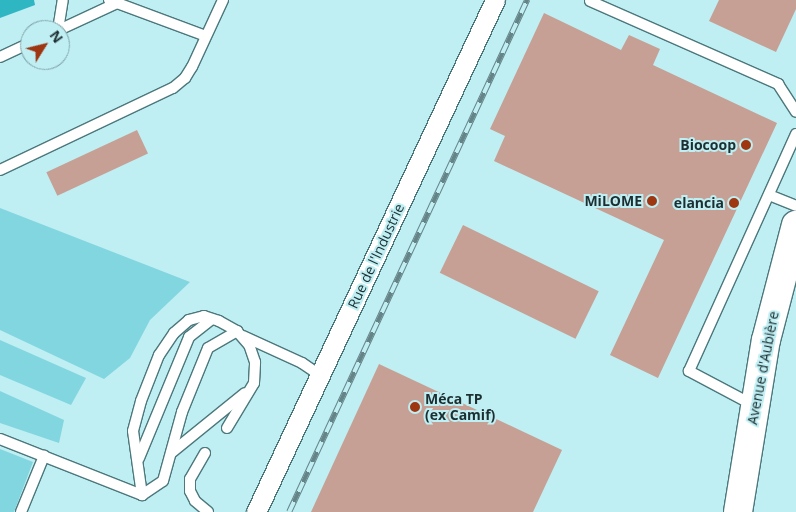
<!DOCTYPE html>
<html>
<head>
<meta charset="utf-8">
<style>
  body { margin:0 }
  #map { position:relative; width:796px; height:512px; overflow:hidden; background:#bfeef3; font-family:"Open Sans",sans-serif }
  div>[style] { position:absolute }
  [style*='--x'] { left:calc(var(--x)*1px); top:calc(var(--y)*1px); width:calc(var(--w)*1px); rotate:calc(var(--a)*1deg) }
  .green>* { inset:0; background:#82d6e0 }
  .water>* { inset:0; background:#2fb6c3 }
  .building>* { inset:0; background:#c6a094; transform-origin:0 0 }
  .roads { filter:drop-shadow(1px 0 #4c787c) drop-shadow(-1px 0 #4c787c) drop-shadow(0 1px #4c787c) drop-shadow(0 -1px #4c787c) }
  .lane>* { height:10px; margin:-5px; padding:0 5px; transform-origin:5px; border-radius:5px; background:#fff }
  .street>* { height:19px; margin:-9.5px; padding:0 9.5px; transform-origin:9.5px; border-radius:9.5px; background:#fff }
  .secondary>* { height:28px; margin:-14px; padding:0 14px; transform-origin:14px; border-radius:14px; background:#fff }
  .rail>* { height:5.5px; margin-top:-2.75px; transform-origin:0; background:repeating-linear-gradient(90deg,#bfeef3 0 11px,#658488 0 22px); box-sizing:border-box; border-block:1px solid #658488 }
  .dots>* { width:14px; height:14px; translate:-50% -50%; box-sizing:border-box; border:2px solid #bfeef3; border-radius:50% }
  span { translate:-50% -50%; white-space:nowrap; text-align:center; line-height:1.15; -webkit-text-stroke:4px #bfeef3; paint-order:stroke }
  .poi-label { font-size:14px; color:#1c2e30; font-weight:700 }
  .right { translate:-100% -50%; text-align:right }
  .left { translate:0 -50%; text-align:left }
  .street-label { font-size:14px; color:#1c2e30 }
  .north { position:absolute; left:20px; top:20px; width:50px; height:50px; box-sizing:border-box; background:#bfeef3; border:1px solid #7ea1a5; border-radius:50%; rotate:54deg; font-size:14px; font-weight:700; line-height:20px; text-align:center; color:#1c2e30 }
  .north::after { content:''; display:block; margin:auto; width:18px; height:22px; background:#9d3611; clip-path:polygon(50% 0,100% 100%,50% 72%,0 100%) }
</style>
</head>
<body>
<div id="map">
  <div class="green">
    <div style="clip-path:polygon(0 208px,190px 282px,150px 320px,130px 358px,104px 379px,0 330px)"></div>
    <div style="clip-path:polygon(0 340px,86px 378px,71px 405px,0 375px)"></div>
    <div style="clip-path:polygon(0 391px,64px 420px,59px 443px,0 423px)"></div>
    <div style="clip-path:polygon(0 449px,33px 462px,14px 512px,0 512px)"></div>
  </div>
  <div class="water">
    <div style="clip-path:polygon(0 0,34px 0,35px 5px,0 18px)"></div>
  </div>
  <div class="building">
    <div style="clip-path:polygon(719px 0,796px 0,796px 9px,776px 52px,709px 21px)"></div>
    <div style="clip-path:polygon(544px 13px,621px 50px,629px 35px,660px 49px,653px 65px,777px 123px,658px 378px,610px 355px,664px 240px,494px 161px,505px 136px,490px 129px)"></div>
    <div style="left:137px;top:130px;width:26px;height:100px;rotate:65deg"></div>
    <div style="left:463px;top:225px;width:151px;height:53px;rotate:26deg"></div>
    <div style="clip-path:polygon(379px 364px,562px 450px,533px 512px,311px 512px)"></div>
  </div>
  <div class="roads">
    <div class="lane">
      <div style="--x:109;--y:0;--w:103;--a:20.4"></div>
      <div style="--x:590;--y:1;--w:206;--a:23.8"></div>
      <div style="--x:778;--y:84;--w:33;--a:57"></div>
      <div style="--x:61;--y:29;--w:62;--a:-24.9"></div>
      <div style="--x:58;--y:30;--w:30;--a:-81"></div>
      <div style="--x:0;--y:57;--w:33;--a:-25"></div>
      <div style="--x:0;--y:170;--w:191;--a:-25.4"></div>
      <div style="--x:173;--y:88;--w:16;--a:-40"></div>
      <div style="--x:185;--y:78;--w:13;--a:-58"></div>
      <div style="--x:192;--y:67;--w:74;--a:-65.2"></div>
      <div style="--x:769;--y:195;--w:29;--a:22"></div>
      <div style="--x:243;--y:336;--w:65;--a:24.6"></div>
      <div style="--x:302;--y:363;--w:22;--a:34"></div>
      <div style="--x:755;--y:406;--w:75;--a:-152.1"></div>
      <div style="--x:689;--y:371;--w:260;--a:-65.7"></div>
      <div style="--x:227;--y:428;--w:52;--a:-59"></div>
      <div style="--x:254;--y:383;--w:21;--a:-87"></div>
      <div style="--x:255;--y:362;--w:18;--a:-109"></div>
      <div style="--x:249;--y:345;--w:18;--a:-131"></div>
      <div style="--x:237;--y:331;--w:21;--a:-151"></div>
      <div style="--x:219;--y:321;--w:16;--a:-162"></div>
      <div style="--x:204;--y:316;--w:16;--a:165"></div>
      <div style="--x:189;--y:320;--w:20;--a:139"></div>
      <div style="--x:174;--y:333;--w:27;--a:124"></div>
      <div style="--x:159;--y:355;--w:49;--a:111.4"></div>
      <div style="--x:141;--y:401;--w:31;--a:105"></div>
      <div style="--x:133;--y:431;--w:65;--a:82"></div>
      <div style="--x:142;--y:495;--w:25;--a:-34"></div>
      <div style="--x:163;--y:481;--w:72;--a:-74.6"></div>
      <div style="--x:182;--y:412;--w:69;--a:-67.9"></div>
      <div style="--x:208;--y:348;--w:34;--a:-30"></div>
      <div style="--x:0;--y:439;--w:153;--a:21.5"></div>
      <div style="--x:171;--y:453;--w:95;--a:-39"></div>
      <div style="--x:205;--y:453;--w:30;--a:120"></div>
      <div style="--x:190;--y:479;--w:12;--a:90"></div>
      <div style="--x:190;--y:491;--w:11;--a:63"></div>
      <div style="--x:195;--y:501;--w:17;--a:40"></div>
      <div style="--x:139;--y:458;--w:131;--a:-67.5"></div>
      <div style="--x:189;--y:337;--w:29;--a:-38"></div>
      <div style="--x:21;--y:512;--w:61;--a:-67.7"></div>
    </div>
    <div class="street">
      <div style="--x:256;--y:512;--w:565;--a:-64.98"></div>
    </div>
    <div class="secondary">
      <div style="--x:738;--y:512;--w:174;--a:-80.8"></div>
      <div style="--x:766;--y:340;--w:119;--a:-75.4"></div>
    </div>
  </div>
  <div class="rail">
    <div style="--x:289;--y:512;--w:565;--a:-65.07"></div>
  </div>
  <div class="dots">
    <div style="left:746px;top:145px;background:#9d3611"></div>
    <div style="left:652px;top:201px;background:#9d3611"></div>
    <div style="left:734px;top:203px;background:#9d3611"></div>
    <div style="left:415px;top:407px;background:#9d3611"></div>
  </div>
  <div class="poi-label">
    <span class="right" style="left:736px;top:145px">Biocoop</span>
    <span class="right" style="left:642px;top:201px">MiLOME</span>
    <span class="right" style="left:724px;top:203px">elancia</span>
    <span class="left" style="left:425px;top:407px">Méca TP<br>(ex Camif)</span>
  </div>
  <div class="street-label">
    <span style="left:376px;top:256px;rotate:-65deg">Rue de l'Industrie</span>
    <span style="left:763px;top:368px;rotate:-79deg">Avenue d'Aubière</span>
  </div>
  <div class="north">N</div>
</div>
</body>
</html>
